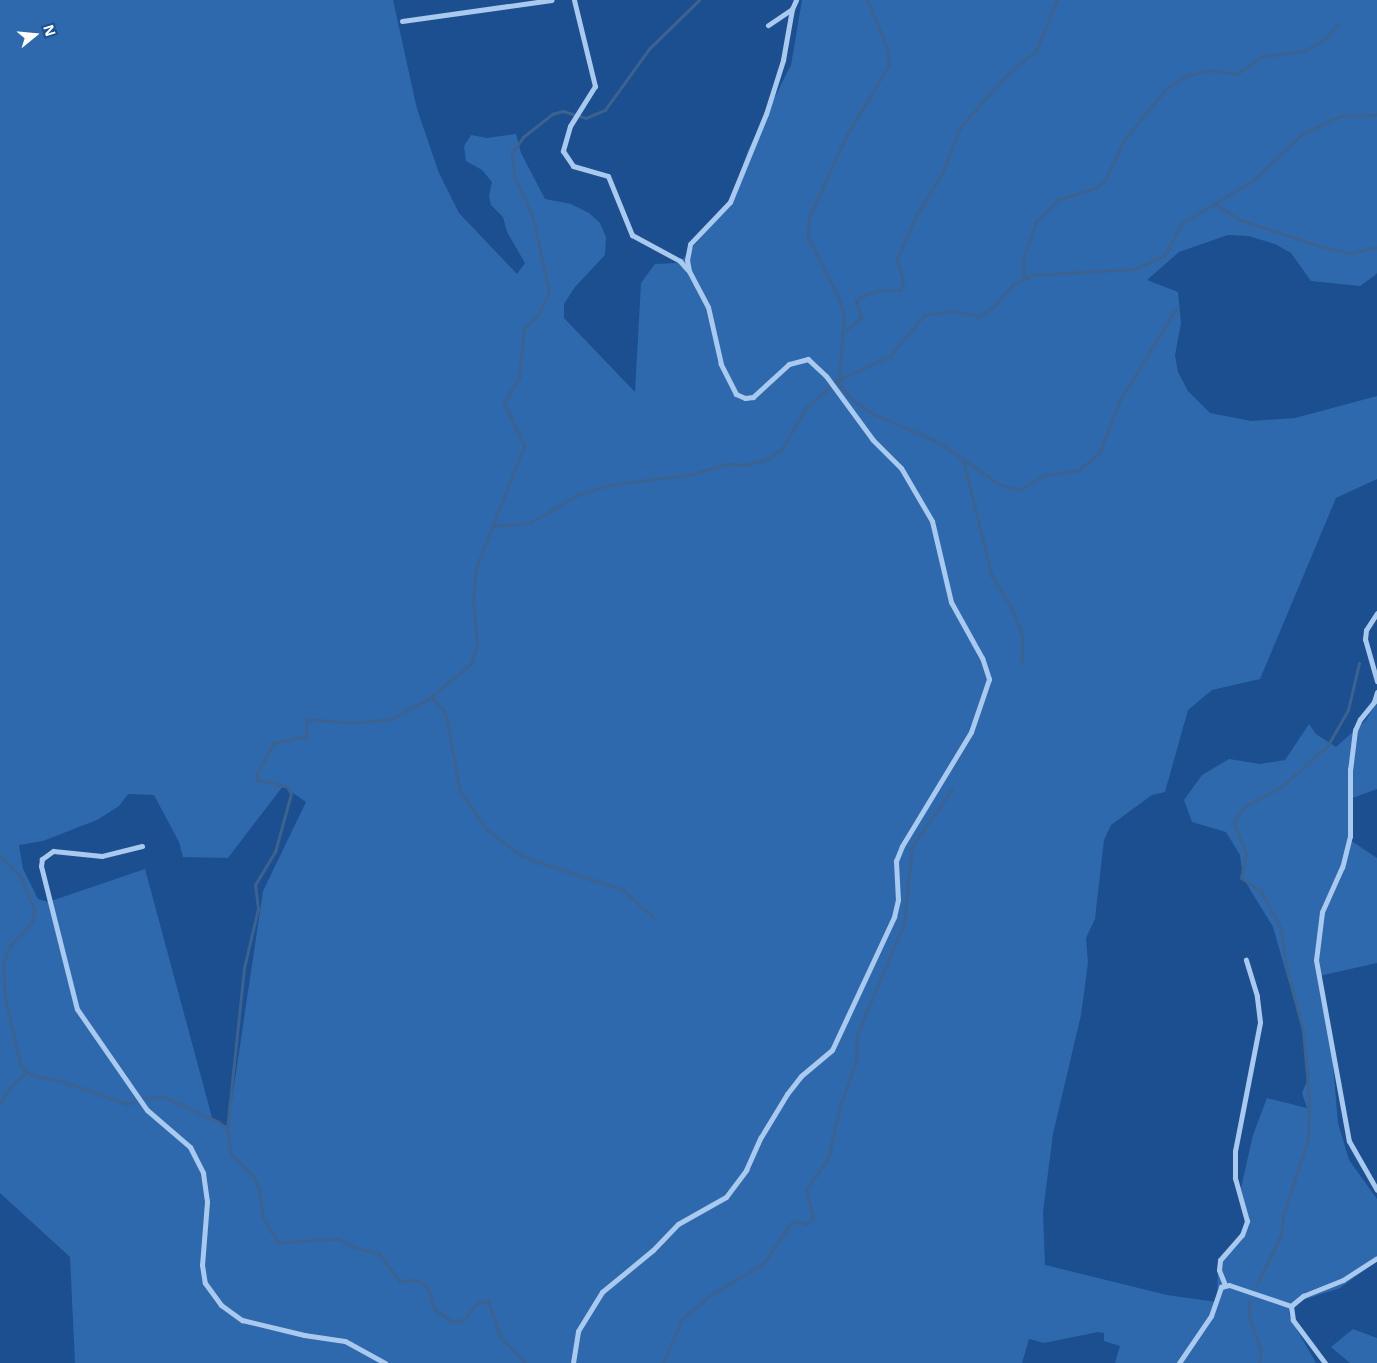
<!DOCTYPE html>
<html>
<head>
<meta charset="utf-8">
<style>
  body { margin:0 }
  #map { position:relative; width:1377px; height:1363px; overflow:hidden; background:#1b4f8f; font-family:"Open Sans",sans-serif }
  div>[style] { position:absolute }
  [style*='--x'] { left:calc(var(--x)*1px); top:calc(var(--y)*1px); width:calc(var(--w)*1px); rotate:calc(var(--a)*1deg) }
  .green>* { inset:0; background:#2e69ad }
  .stream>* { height:2.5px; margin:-1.25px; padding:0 1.25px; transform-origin:1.25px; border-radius:1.25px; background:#3c6290 }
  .street>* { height:5px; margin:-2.5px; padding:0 2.5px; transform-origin:2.5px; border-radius:2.5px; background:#a9c9ee }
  span { translate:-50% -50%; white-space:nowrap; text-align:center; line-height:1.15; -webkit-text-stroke:5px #1b4f8f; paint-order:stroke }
  .north { position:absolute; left:10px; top:10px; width:50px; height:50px; -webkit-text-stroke:4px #1b4f8f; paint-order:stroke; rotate:73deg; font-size:14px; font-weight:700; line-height:20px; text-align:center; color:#fff }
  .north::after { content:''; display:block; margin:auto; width:18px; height:22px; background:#fff; clip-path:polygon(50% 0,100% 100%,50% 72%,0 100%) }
</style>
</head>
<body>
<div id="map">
  <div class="green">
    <div style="clip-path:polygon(evenodd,0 0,393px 0,417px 109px,439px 173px,459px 213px,517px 274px,525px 263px,507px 232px,503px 217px,491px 205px,489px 196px,492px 182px,482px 170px,466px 161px,464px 146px,471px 135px,487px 138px,516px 134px,521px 153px,545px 199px,571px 204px,589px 213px,600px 223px,606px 237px,605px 255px,575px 287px,564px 304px,564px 318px,635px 392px,641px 283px,655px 264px,679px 263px,730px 204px,748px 150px,791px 65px,802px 0,1377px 0,1377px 273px,1374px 276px,1360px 286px,1311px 281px,1291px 253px,1275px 244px,1248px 236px,1228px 235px,1179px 252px,1147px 280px,1178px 292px,1181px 323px,1175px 355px,1178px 372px,1188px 391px,1210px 413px,1251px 421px,1295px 418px,1377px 396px,1377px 479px,1336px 498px,1260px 679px,1212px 690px,1188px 710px,1165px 792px,1152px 795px,1111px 825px,1104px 840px,1095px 919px,1086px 938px,1088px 963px,1081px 1015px,1053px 1134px,1043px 1212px,1045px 1265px,1167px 1295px,1217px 1302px,1218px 1263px,1242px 1239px,1250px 1223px,1241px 1188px,1253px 1135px,1267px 1098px,1307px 1108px,1302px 1093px,1309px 1076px,1303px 1032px,1273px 927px,1243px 878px,1240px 855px,1226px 832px,1192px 822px,1184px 800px,1202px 775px,1229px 759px,1260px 764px,1285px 760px,1309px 724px,1316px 734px,1336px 747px,1366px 720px,1377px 702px,1377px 789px,1350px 799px,1350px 840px,1377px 858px,1377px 963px,1319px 976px,1332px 1053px,1338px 1123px,1349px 1160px,1377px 1199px,1377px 1256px,1371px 1265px,1340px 1288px,1300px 1301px,1291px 1308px,1289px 1313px,1292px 1321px,1316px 1363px,1115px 1363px,1120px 1346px,1104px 1341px,1104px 1333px,1098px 1332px,1044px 1343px,1029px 1339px,1022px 1363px,75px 1363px,70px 1257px,0 1193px,0 0,283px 786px,306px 802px,263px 891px,228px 1126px,213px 1121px,145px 869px,48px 902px,38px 899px,23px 869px,19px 845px,43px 841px,97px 820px,119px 806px,128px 794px,154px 795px,179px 842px,183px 857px,228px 858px,283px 786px)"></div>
    <div style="clip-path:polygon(1353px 1329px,1377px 1338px,1377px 1363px,1350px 1363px,1331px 1347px)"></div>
  </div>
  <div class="stream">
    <div style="--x:1214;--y:203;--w:31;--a:33"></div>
    <div style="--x:1240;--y:220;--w:95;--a:17.9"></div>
    <div style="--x:1330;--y:249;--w:21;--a:11"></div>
    <div style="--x:1351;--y:253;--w:27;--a:-13"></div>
    <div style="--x:1024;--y:279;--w:20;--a:-93"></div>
    <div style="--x:1023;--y:259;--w:39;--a:-71"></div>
    <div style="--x:1036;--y:222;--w:31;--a:-45"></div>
    <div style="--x:1058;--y:200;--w:42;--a:-18"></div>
    <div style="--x:1098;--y:187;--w:10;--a:-45"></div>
    <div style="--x:1105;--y:180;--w:44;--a:-64.6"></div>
    <div style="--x:1124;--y:140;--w:67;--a:-50.4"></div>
    <div style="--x:1167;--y:88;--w:22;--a:-32"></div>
    <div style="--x:1186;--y:76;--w:24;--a:-15"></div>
    <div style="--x:1209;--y:70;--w:28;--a:8"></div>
    <div style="--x:1237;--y:74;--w:32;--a:-35"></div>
    <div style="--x:1263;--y:56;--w:40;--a:-7.1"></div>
    <div style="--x:1303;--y:51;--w:24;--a:-28"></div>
    <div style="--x:1324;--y:40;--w:21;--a:-49"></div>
    <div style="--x:845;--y:331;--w:21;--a:-39"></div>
    <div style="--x:861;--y:318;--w:17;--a:-107"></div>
    <div style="--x:856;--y:302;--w:8;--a:-45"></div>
    <div style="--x:862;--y:296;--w:15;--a:-20"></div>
    <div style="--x:876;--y:291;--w:24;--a:0"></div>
    <div style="--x:900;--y:291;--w:9;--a:-72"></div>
    <div style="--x:903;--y:282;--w:24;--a:-105"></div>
    <div style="--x:897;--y:259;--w:47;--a:-66.2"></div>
    <div style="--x:916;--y:216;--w:49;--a:-58.2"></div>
    <div style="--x:942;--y:174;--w:50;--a:-69"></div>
    <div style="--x:960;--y:127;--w:70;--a:-47.9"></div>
    <div style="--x:1007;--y:75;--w:38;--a:-40"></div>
    <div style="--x:1036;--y:51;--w:55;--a:-67.6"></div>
    <div style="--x:839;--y:380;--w:65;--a:-85.6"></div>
    <div style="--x:844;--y:315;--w:21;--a:-109"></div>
    <div style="--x:837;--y:295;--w:64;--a:-117"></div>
    <div style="--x:808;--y:238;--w:20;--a:-87"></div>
    <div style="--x:809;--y:218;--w:88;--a:-65.8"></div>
    <div style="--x:845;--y:138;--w:85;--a:-58.9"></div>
    <div style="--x:889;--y:65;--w:17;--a:-97"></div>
    <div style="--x:887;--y:48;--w:52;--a:-112.6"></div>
    <div style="--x:837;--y:381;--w:26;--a:50"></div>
    <div style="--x:854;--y:401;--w:23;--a:34"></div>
    <div style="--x:873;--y:414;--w:69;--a:22.9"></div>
    <div style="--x:937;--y:441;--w:75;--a:34.7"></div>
    <div style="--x:999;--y:484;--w:21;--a:17"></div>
    <div style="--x:1019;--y:490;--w:30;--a:-30"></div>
    <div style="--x:1045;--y:475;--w:34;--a:-8"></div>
    <div style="--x:1079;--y:470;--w:26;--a:-40"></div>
    <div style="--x:1099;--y:453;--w:57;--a:-68.4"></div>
    <div style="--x:1120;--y:400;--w:107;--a:-58.4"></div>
    <div style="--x:964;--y:462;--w:117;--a:76.2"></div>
    <div style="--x:992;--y:576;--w:38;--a:58"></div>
    <div style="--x:1012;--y:608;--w:31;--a:69"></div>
    <div style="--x:1023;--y:637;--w:26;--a:92"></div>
    <div style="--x:493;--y:526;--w:37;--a:-5"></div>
    <div style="--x:530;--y:523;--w:55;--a:-30.8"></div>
    <div style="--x:577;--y:495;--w:34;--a:-17"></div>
    <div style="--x:609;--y:485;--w:84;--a:-7.5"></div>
    <div style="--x:692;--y:474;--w:35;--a:-16"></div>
    <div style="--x:726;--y:464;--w:18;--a:3"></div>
    <div style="--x:744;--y:465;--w:25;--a:-14"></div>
    <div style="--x:768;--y:459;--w:17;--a:-36"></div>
    <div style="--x:782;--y:449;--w:48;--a:-59.7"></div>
    <div style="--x:806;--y:408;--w:41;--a:-41.1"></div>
    <div style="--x:837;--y:381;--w:59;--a:-25.3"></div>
    <div style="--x:890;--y:356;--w:53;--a:-50.3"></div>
    <div style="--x:924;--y:315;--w:28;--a:-8"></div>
    <div style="--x:952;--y:311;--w:28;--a:10"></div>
    <div style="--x:980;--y:316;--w:17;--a:-36"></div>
    <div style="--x:994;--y:306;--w:29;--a:-49"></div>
    <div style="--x:1013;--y:284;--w:22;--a:-24"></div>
    <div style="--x:1033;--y:275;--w:102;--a:-3.4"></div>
    <div style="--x:1135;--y:269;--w:33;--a:-25"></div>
    <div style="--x:1165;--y:255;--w:35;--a:-63"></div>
    <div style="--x:1181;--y:224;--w:85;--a:-31.1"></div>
    <div style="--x:1254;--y:180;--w:66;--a:-43.8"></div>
    <div style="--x:1302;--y:134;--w:42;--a:-25.3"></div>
    <div style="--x:1340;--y:116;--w:37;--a:-2"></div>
    <div style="--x:431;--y:697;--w:18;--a:45"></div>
    <div style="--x:444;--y:710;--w:13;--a:72"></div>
    <div style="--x:448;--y:722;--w:70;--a:80.1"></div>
    <div style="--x:460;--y:791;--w:48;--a:54.3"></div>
    <div style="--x:488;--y:830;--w:37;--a:38"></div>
    <div style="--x:517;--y:853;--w:20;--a:24"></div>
    <div style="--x:535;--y:861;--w:94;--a:18"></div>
    <div style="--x:624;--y:890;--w:40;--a:43"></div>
    <div style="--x:0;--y:855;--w:32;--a:46"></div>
    <div style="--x:22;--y:878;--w:35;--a:68"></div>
    <div style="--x:35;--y:911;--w:13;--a:103"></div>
    <div style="--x:32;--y:924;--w:30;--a:135"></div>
    <div style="--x:11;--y:945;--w:18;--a:112"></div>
    <div style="--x:4;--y:962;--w:34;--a:88"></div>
    <div style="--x:5;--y:996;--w:72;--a:77.1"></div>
    <div style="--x:21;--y:1066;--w:13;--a:42"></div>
    <div style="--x:31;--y:1075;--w:32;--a:11"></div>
    <div style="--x:62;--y:1081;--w:69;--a:19.5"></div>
    <div style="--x:127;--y:1104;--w:7;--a:-16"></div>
    <div style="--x:143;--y:1098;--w:21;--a:-3"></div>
    <div style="--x:164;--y:1097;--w:60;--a:24.4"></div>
    <div style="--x:219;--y:1122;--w:9;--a:41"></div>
    <div style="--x:0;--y:1103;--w:20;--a:-57"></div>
    <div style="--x:11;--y:1086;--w:21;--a:-43"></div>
    <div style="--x:1256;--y:1286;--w:57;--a:-63.9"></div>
    <div style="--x:1281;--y:1235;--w:19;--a:-84"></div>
    <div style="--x:1283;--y:1216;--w:81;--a:-72"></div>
    <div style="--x:1308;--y:1139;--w:40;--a:-88.6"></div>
    <div style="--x:1309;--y:1099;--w:68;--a:-95"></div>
    <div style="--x:1303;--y:1031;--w:72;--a:-104.4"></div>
    <div style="--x:1285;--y:961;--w:32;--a:-97"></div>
    <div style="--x:1281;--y:929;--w:42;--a:-118.4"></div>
    <div style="--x:1261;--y:892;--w:24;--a:-145"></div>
    <div style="--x:1241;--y:878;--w:25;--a:-78"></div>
    <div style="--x:1246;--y:854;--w:34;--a:-111"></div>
    <div style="--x:1234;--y:822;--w:18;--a:-56"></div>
    <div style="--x:1244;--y:807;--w:44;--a:-28.3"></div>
    <div style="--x:1283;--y:786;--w:61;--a:-42.3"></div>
    <div style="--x:1328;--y:745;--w:40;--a:-60.3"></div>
    <div style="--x:1348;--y:710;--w:48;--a:-76.8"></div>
    <div style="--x:1250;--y:1300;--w:15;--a:94"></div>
    <div style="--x:1249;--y:1315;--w:37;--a:71"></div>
    <div style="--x:1261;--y:1350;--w:13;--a:94"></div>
    <div style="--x:525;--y:1363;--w:37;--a:-133"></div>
    <div style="--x:500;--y:1336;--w:37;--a:-109"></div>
    <div style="--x:488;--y:1301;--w:11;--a:165"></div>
    <div style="--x:477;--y:1304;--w:22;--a:129"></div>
    <div style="--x:463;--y:1321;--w:11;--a:175"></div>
    <div style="--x:452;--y:1322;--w:21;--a:-145"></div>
    <div style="--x:435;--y:1310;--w:24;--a:-109"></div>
    <div style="--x:427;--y:1287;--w:13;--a:-148"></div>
    <div style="--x:416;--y:1280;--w:16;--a:173"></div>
    <div style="--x:400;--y:1282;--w:35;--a:-127"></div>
    <div style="--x:379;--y:1254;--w:25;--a:-166"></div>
    <div style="--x:355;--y:1248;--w:19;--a:-152"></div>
    <div style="--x:338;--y:1239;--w:60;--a:176.2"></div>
    <div style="--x:278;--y:1243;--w:29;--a:-121"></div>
    <div style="--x:263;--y:1218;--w:28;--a:-98"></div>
    <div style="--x:259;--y:1190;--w:15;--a:-113"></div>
    <div style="--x:253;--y:1176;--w:30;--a:-136"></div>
    <div style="--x:231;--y:1155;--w:25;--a:-99"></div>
    <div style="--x:227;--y:1130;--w:163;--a:-84"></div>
    <div style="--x:244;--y:968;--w:61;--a:-76.7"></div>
    <div style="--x:258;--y:909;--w:24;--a:-97"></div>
    <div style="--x:255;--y:885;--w:39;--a:-59"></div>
    <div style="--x:275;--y:852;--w:60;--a:-74.6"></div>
    <div style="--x:291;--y:794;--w:8;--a:-120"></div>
    <div style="--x:287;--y:787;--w:31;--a:-167"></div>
    <div style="--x:257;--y:780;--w:5;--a:-101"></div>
    <div style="--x:256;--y:775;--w:37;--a:-61"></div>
    <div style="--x:274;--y:743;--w:33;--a:-12"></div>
    <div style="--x:306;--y:736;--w:17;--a:-87"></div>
    <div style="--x:307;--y:719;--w:46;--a:5"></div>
    <div style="--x:353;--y:723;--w:38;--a:-6"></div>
    <div style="--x:391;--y:719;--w:41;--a:-27.8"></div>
    <div style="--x:427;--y:700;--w:57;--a:-39.3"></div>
    <div style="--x:471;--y:664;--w:21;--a:-73"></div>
    <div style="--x:477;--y:644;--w:43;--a:-95.3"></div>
    <div style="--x:473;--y:601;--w:33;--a:-85"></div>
    <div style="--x:476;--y:568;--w:131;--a:-68.5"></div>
    <div style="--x:524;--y:446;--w:47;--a:-114.9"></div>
    <div style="--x:504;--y:403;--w:30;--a:-60"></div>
    <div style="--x:519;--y:377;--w:48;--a:-84.1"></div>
    <div style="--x:524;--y:329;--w:20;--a:-45"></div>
    <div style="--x:538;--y:315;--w:26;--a:-65"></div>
    <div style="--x:549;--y:291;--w:78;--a:-102.6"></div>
    <div style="--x:532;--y:215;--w:42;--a:-115.3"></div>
    <div style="--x:514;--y:177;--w:24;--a:-95"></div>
    <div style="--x:512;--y:153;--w:19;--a:-55"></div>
    <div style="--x:523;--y:137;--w:37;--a:-38"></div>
    <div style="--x:552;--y:114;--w:11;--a:-15"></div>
    <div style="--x:563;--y:111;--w:24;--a:17"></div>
    <div style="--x:586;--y:118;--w:21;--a:-23"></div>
    <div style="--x:605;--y:110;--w:75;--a:-54.2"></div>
    <div style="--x:649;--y:49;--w:70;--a:-44.4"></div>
    <div style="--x:663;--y:1363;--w:48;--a:-66.6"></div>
    <div style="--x:682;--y:1319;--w:35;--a:-40"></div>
    <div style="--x:709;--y:1296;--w:64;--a:-31"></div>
    <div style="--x:764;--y:1263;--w:48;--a:-56"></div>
    <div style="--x:791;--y:1223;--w:6;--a:-18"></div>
    <div style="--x:797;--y:1221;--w:9;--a:18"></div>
    <div style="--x:806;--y:1224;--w:10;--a:-45"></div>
    <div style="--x:813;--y:1217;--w:28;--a:-105"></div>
    <div style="--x:806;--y:1190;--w:38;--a:-55"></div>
    <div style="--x:828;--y:1159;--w:53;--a:-77"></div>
    <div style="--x:840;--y:1107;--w:49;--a:-70.8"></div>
    <div style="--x:856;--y:1061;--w:26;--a:-88"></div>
    <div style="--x:857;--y:1035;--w:121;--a:-67.2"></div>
    <div style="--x:904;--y:923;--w:76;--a:-84"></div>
    <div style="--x:912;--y:847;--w:70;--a:-55.4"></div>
  </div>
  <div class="street">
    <div style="--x:574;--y:0;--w:89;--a:76.3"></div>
    <div style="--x:595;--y:86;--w:47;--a:122"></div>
    <div style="--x:570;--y:126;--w:26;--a:106"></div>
    <div style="--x:563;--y:151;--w:18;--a:56"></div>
    <div style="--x:573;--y:166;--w:36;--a:16"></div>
    <div style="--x:608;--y:176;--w:64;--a:67.9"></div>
    <div style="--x:632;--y:235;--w:55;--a:28.4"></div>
    <div style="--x:680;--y:261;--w:11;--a:49"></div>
    <div style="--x:792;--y:9;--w:10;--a:-66"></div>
    <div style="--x:402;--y:21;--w:151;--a:-8"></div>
    <div style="--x:1377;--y:613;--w:20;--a:123"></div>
    <div style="--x:1366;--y:630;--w:9;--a:96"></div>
    <div style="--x:1365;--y:639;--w:44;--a:74.1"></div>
    <div style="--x:1377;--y:692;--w:10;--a:107"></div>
    <div style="--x:1374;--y:702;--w:22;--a:129"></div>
    <div style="--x:1360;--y:719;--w:12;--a:114"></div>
    <div style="--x:1355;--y:730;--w:39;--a:97"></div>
    <div style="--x:1350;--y:769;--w:67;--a:90"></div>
    <div style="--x:1350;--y:836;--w:32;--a:104"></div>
    <div style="--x:1342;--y:867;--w:49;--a:114"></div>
    <div style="--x:1322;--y:912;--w:48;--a:97.1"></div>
    <div style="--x:1316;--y:960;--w:184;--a:79.7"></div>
    <div style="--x:1349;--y:1141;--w:56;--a:60.3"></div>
    <div style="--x:142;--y:846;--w:41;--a:166"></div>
    <div style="--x:102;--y:856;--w:49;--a:-174.2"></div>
    <div style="--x:53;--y:851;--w:14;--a:144"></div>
    <div style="--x:42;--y:859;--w:7;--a:98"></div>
    <div style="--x:41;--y:866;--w:147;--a:75.9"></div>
    <div style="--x:77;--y:1009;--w:123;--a:55.3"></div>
    <div style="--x:147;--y:1110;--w:57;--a:40.7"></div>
    <div style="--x:190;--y:1147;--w:29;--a:63"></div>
    <div style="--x:203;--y:1173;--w:29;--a:82"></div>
    <div style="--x:207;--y:1202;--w:63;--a:94.5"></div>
    <div style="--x:202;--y:1265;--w:18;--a:81"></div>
    <div style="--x:205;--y:1283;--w:27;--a:54"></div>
    <div style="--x:221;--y:1305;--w:26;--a:36"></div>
    <div style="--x:242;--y:1320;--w:64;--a:13.6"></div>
    <div style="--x:304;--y:1335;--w:41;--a:8.3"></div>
    <div style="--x:345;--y:1341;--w:46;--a:28.8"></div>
    <div style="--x:1225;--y:1285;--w:16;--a:-112"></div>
    <div style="--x:1219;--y:1270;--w:10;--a:-84"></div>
    <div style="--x:1220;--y:1260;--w:33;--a:-49"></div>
    <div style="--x:1242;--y:1235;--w:15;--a:-70"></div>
    <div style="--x:1247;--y:1221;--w:45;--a:-105.6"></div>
    <div style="--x:1235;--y:1178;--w:27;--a:-90"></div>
    <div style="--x:1235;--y:1151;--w:131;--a:-79"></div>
    <div style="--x:1260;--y:1022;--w:26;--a:-97"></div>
    <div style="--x:1257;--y:996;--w:38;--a:-107"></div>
    <div style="--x:573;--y:1363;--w:32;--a:-81"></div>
    <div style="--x:578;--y:1331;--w:46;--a:-58.4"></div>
    <div style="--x:602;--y:1292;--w:66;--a:-39.5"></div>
    <div style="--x:653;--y:1250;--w:36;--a:-46"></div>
    <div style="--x:678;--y:1224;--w:55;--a:-29.4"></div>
    <div style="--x:726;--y:1197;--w:34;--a:-53"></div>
    <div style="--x:746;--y:1170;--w:36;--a:-66"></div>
    <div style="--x:761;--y:1137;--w:50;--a:-58.8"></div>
    <div style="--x:787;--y:1094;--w:23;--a:-52"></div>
    <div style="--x:801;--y:1076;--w:40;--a:-40"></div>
    <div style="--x:832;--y:1050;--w:147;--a:-65"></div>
    <div style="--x:894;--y:917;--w:17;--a:-77"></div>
    <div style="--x:898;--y:900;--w:39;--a:-93"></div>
    <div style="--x:896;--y:861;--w:16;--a:-68"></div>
    <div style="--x:902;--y:846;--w:133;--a:-58.8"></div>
    <div style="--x:971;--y:732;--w:56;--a:-71.2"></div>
    <div style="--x:989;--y:679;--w:22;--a:-108"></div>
    <div style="--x:982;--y:658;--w:64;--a:-119"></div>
    <div style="--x:951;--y:602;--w:83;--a:-103.2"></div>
    <div style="--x:932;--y:521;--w:61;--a:-120.3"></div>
    <div style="--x:901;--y:468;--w:40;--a:-135"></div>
    <div style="--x:873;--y:440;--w:79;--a:-126.3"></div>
    <div style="--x:826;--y:376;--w:25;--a:-137"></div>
    <div style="--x:808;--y:359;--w:20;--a:165"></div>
    <div style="--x:789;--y:364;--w:49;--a:137.5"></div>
    <div style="--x:753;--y:397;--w:8;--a:173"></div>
    <div style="--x:745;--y:398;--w:10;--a:-156"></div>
    <div style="--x:736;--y:394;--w:34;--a:-117"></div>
    <div style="--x:721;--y:364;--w:58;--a:-102.8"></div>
    <div style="--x:708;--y:307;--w:41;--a:-117.8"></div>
    <div style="--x:689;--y:271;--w:11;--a:-100"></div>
    <div style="--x:687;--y:260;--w:16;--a:-79"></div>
    <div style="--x:690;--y:244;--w:58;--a:-46.4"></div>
    <div style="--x:730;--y:202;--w:95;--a:-67.8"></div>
    <div style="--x:766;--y:114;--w:57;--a:-72.5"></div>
    <div style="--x:783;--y:60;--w:52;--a:-80"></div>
    <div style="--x:792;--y:9;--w:29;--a:146"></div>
    <div style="--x:1179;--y:1363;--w:57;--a:-55.8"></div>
    <div style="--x:1211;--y:1316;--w:31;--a:-71"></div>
    <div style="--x:1221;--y:1287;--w:8;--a:-14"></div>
    <div style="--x:1229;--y:1285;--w:65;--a:18.7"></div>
    <div style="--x:1325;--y:1363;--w:54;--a:-126.7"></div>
    <div style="--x:1293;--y:1320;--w:14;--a:-98"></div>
    <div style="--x:1291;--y:1306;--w:16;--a:-40"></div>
    <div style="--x:1303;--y:1296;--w:43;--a:-21.8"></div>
    <div style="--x:1343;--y:1280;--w:40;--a:-32.9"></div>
  </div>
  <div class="north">N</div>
</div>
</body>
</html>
